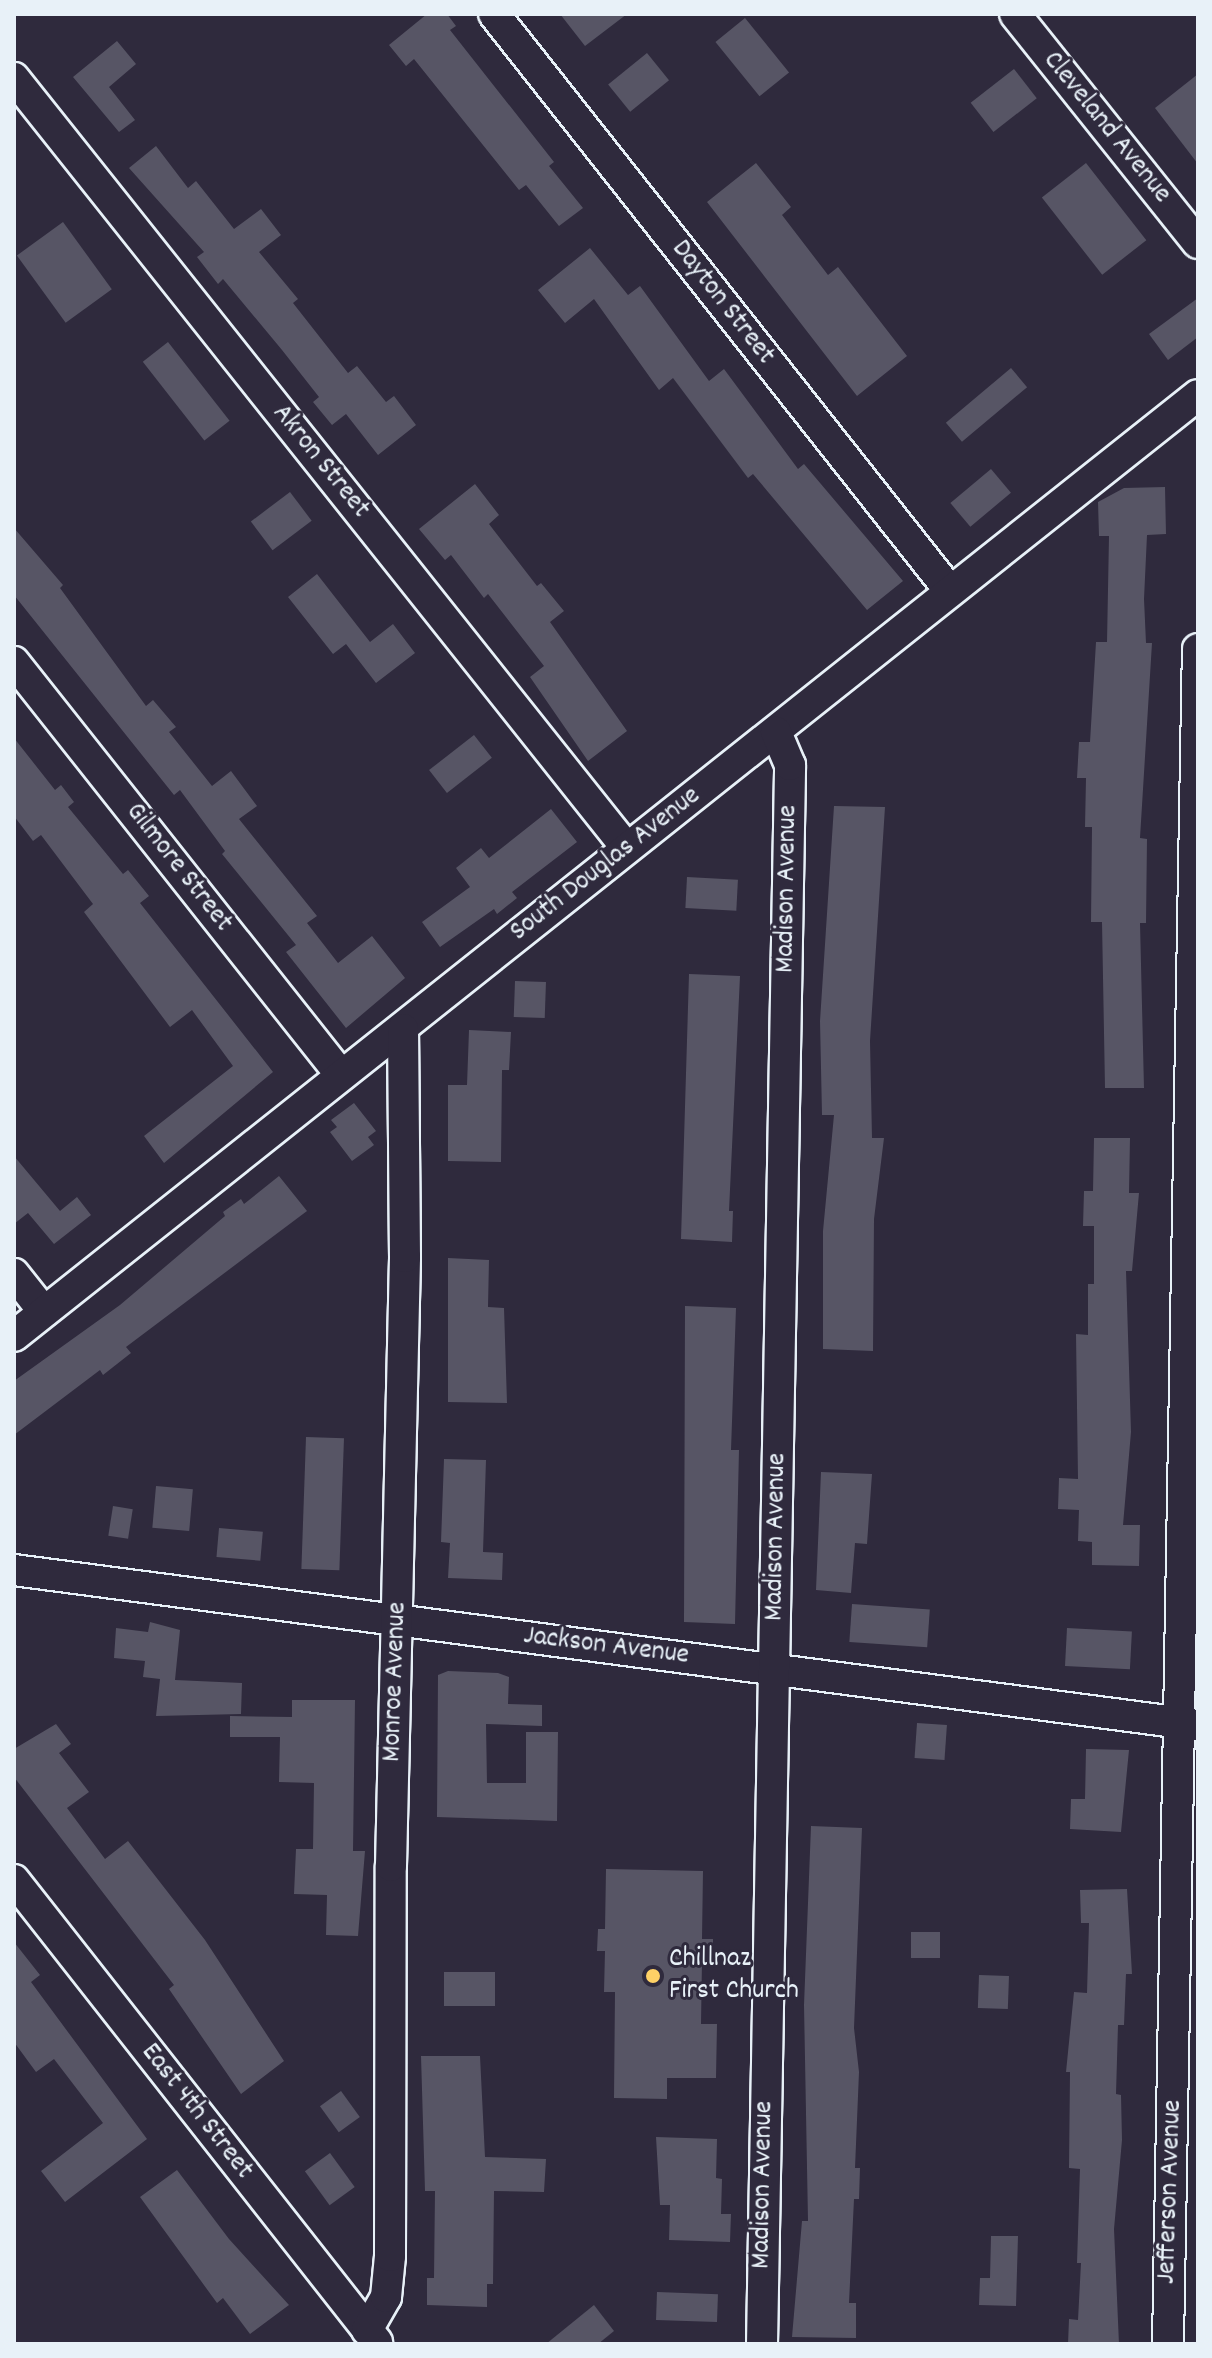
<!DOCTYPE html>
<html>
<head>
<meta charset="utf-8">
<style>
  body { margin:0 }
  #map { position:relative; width:1212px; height:2358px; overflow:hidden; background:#2f2a3d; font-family:Dekko,sans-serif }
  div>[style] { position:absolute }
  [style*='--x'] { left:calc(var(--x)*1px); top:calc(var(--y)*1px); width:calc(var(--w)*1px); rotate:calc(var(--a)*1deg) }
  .building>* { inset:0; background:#575565; transform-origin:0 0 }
  .roads { filter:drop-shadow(2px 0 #e8f1f8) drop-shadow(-2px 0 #e8f1f8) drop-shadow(0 2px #e8f1f8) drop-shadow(0 -2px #e8f1f8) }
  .minor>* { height:30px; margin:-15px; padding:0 15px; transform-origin:15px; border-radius:15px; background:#2f2a3d }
  .dots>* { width:22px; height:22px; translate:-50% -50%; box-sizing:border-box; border:4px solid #2f2a3d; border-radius:50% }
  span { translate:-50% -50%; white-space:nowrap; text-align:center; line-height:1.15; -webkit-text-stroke:6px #2f2a3d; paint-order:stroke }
  .street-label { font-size:28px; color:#e8f1f8 }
  .poi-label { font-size:28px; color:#e8f1f8 }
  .left { translate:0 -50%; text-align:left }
  .frame { position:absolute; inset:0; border:16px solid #e8f1f8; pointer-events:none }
</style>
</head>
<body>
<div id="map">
  <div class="building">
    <div style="clip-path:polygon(427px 14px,447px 14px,456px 26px,450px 30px,554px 162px,549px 166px,583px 208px,559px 226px,526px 185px,519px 190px,414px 59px,406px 66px,389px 45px)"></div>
    <div style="clip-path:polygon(560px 14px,627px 14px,585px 46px)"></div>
    <div style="left:745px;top:18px;width:70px;height:38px;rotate:51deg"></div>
    <div style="clip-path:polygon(117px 41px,136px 64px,109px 87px,135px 120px,119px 132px,73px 77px)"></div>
    <div style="left:647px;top:53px;width:35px;height:50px;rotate:51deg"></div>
    <div style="left:1014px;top:69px;width:37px;height:55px;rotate:52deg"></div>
    <div style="clip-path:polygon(1198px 74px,1198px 164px,1155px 108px)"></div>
    <div style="clip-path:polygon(156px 146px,188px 188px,196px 181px,234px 229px,261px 209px,281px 235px,259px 252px,298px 299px,293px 303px,348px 373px,357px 366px,386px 402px,394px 396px,416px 425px,378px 455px,346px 414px,332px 425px,313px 402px,319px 397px,282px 350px,223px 279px,218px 284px,197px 257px,204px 252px,129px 168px)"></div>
    <div style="clip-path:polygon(756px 163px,791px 207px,782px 215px,828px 275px,838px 267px,907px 356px,857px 396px,707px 202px)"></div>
    <div style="left:1086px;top:163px;width:98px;height:56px;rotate:52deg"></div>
    <div style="left:63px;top:222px;width:83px;height:57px;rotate:54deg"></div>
    <div style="clip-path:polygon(590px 248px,628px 295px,640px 286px,709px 381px,724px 369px,798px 469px,804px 464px,903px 581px,867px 610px,753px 474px,748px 478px,673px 378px,659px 390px,594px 299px,565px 323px,538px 290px)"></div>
    <div style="clip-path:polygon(1198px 298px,1198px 337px,1168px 360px,1149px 334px)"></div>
    <div style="left:168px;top:342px;width:100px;height:32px;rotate:52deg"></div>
    <div style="left:1011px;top:368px;width:25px;height:85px;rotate:50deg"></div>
    <div style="left:991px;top:469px;width:31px;height:53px;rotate:50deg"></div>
    <div style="clip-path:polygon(475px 484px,499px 515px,489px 524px,537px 586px,541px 583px,564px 611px,550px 622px,627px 731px,588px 761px,530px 677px,544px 666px,488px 594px,484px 598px,451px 555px,445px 560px,419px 529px)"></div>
    <div style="clip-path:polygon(1165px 487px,1166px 534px,1147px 535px,1144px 599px,1146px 643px,1152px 643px,1140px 838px,1147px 839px,1146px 923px,1140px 923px,1144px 1088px,1105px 1088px,1102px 922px,1091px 922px,1092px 827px,1085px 827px,1086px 778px,1077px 778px,1079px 742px,1090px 742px,1096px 642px,1107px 642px,1109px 536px,1099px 536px,1098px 502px,1124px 488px)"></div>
    <div style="left:290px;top:492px;width:36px;height:49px;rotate:53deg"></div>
    <div style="clip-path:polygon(14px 528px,63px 585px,60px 588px,146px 706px,153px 700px,176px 727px,169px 732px,212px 786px,231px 771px,257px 806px,239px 819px,317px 916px,307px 923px,338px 963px,372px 936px,405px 978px,346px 1028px,286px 952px,296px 945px,222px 854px,225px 851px,180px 790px,174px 795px,14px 595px)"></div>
    <div style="clip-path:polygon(317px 574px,370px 642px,393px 624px,415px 653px,376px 683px,346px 644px,333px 654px,288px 597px)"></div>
    <div style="left:474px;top:735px;width:29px;height:57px;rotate:52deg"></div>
    <div style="clip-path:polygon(14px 738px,55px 790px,61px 785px,74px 802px,68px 807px,123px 874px,128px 870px,149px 896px,140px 903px,273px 1072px,164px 1163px,144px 1136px,233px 1066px,192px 1010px,170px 1027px,84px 912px,93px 904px,41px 835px,33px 841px,14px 816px)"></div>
    <div style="clip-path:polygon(834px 806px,885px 807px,870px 1041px,872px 1138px,884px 1138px,874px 1219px,873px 1351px,823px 1349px,823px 1231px,834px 1115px,822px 1115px,820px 1021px)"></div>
    <div style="clip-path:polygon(551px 809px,577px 842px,512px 892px,517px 898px,497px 914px,494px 909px,440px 947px,422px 922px,470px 887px,456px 868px,481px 848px,489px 858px)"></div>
    <div style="left:687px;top:877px;width:51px;height:31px;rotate:3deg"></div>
    <div style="clip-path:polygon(689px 974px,740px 976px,729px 1211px,733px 1211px,732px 1242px,681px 1239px)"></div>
    <div style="left:515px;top:981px;width:31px;height:36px;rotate:2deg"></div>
    <div style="clip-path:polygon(469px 1030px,511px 1032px,509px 1070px,502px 1070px,501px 1162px,448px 1161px,448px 1085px,467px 1085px)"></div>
    <div style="clip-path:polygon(354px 1103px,376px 1131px,368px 1137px,374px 1145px,352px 1161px,330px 1132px,337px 1127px,331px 1120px)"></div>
    <div style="clip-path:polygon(1094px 1138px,1130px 1138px,1129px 1193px,1139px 1193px,1132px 1271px,1126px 1271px,1131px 1432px,1123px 1525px,1140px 1525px,1139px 1566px,1092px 1565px,1092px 1542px,1078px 1541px,1079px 1510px,1058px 1509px,1059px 1478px,1078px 1479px,1076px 1334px,1088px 1335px,1088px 1284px,1094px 1284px,1094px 1226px,1083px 1226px,1084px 1191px,1093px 1191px)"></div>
    <div style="clip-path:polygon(14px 1156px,60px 1211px,77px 1197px,91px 1215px,54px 1244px,28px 1213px,14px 1224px)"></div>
    <div style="clip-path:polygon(279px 1176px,307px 1211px,126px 1347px,131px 1353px,103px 1375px,100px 1370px,14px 1435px,14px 1381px,120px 1305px,225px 1216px,223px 1212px,241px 1199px,244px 1204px)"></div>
    <div style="clip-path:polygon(448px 1258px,489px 1260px,488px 1307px,504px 1308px,507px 1403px,448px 1402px)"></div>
    <div style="clip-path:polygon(685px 1306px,736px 1308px,731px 1450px,739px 1450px,735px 1624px,684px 1622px)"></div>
    <div style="left:306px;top:1437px;width:38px;height:132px;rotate:2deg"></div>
    <div style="clip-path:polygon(444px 1459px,486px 1460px,483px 1552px,503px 1553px,502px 1580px,448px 1578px,450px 1543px,441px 1542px)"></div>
    <div style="clip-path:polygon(821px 1472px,872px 1474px,867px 1544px,855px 1543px,851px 1593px,816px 1590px)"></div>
    <div style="left:156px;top:1486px;width:37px;height:42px;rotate:5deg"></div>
    <div style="left:113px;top:1506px;width:20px;height:30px;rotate:9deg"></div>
    <div style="left:219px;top:1528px;width:44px;height:29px;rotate:5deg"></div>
    <div style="left:852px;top:1604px;width:78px;height:38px;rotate:4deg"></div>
    <div style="clip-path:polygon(150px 1622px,180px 1630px,175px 1680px,242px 1683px,241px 1714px,156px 1716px,160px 1679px,143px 1677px,145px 1661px,114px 1658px,116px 1628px,148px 1632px)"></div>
    <div style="left:1067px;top:1628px;width:65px;height:38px;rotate:3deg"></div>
    <div style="clip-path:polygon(448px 1671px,498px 1673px,509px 1677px,508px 1704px,542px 1705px,542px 1726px,486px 1724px,487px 1783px,526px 1783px,526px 1732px,558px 1732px,557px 1821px,437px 1817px,438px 1675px)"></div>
    <div style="clip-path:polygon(292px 1700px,355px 1700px,353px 1851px,365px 1851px,358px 1936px,326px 1935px,327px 1895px,294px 1894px,296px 1849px,313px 1849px,314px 1783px,279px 1782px,280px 1737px,230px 1737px,230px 1716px,292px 1717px)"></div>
    <div style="left:917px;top:1723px;width:30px;height:35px;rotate:4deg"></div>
    <div style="clip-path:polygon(56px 1724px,71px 1744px,59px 1753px,89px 1792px,67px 1808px,105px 1859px,128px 1841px,205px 1940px,284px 2061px,241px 2094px,169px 1989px,174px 1985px,14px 1777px,14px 1749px)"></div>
    <div style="clip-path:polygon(1086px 1749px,1129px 1750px,1121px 1832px,1070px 1829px,1071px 1799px,1085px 1799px)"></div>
    <div style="clip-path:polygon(811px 1826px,862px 1828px,854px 2028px,859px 2072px,855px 2168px,860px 2168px,859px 2199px,854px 2199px,849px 2303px,856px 2303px,856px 2338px,792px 2337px,802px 2221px,808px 2221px,804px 2005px)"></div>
    <div style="clip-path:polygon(606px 1869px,703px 1871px,702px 1939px,713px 1939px,713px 1960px,702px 1960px,701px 2024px,717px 2024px,716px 2078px,667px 2078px,667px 2099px,614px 2098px,615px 1992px,604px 1992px,605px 1951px,597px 1951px,598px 1929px,605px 1929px)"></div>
    <div style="clip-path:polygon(1127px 1889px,1132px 1974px,1126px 1974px,1124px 2025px,1118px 2025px,1116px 2094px,1121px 2095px,1122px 2140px,1114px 2229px,1119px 2344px,1068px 2344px,1069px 2319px,1078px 2320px,1081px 2263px,1077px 2263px,1080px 2169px,1069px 2168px,1070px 2072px,1066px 2072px,1074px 1992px,1087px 1993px,1089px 1923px,1081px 1923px,1080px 1890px)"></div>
    <div style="left:911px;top:1932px;width:29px;height:26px"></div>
    <div style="clip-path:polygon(14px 1942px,40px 1975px,31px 1982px,147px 2139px,65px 2202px,41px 2171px,103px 2123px,54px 2059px,36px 2072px,14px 2042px)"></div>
    <div style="left:495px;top:1972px;width:34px;height:51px;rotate:90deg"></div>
    <div style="left:979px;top:1975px;width:30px;height:33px;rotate:2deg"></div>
    <div style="clip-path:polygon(421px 2056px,480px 2056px,485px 2157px,546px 2159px,544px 2192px,494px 2191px,493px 2284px,487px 2284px,487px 2307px,427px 2305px,427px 2278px,434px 2278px,435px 2191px,425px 2191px)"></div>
    <div style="left:341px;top:2091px;width:32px;height:26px;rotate:54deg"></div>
    <div style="clip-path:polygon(656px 2137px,717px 2139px,716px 2178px,722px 2179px,721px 2214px,731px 2214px,730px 2242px,669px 2240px,670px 2205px,660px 2205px)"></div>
    <div style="left:330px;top:2153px;width:42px;height:31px;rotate:54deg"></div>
    <div style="clip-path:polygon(177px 2170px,229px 2239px,289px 2305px,250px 2334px,223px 2298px,217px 2303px,140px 2197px)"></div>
    <div style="clip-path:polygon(991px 2236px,1018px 2236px,1016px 2306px,979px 2305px,980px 2278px,990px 2278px)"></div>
    <div style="left:657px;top:2292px;width:61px;height:28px;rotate:2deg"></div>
    <div style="clip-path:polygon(594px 2305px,614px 2331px,598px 2344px,546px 2344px)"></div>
  </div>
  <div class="roads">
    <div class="minor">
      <div style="--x:494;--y:14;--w:735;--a:51.68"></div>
      <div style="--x:1015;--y:14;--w:293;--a:51.4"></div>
      <div style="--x:14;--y:78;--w:983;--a:51.49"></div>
      <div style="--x:14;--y:662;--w:527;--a:51.63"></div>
      <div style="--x:14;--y:1274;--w:48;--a:51.7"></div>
      <div style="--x:14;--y:1336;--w:1512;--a:-38.48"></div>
      <div style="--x:14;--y:1570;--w:1194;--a:7.46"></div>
      <div style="--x:14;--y:1880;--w:588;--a:51.84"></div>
      <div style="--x:367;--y:2330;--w:38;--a:-60"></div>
      <div style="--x:386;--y:2297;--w:41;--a:-84.4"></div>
      <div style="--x:390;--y:2256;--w:390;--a:-89.9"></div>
      <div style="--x:391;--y:1866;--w:609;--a:-88.68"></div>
      <div style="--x:405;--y:1257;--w:228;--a:-90.5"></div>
      <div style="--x:762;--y:2344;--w:1579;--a:-88.98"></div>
      <div style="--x:790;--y:765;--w:36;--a:-113"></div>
      <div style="--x:1168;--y:2344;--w:1695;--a:-88.99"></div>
    </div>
  </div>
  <div class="dots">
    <div style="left:653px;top:1976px;background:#ffd166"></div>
  </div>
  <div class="street-label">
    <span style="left:1106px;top:128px;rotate:51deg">Cleveland Avenue</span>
    <span style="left:722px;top:303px;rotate:52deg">Dayton Street</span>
    <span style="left:320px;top:462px;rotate:51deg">Akron Street</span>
    <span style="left:606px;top:865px;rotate:-38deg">South Douglas Avenue</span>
    <span style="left:178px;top:868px;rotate:52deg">Gilmore Street</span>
    <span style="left:788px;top:889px;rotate:-89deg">Madison Avenue</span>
    <span style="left:777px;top:1537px;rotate:-89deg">Madison Avenue</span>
    <span style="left:606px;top:1647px;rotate:7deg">Jackson Avenue</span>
    <span style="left:396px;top:1682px;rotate:-88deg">Monroe Avenue</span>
    <span style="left:196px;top:2112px;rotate:52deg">East 4th Street</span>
    <span style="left:764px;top:2185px;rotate:-89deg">Madison Avenue</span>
    <span style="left:1171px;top:2192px;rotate:-88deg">Jefferson Avenue</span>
  </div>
  <div class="poi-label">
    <span class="left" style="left:669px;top:1976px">Chillnaz<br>First Church</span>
  </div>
  <div class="frame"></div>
</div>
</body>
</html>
